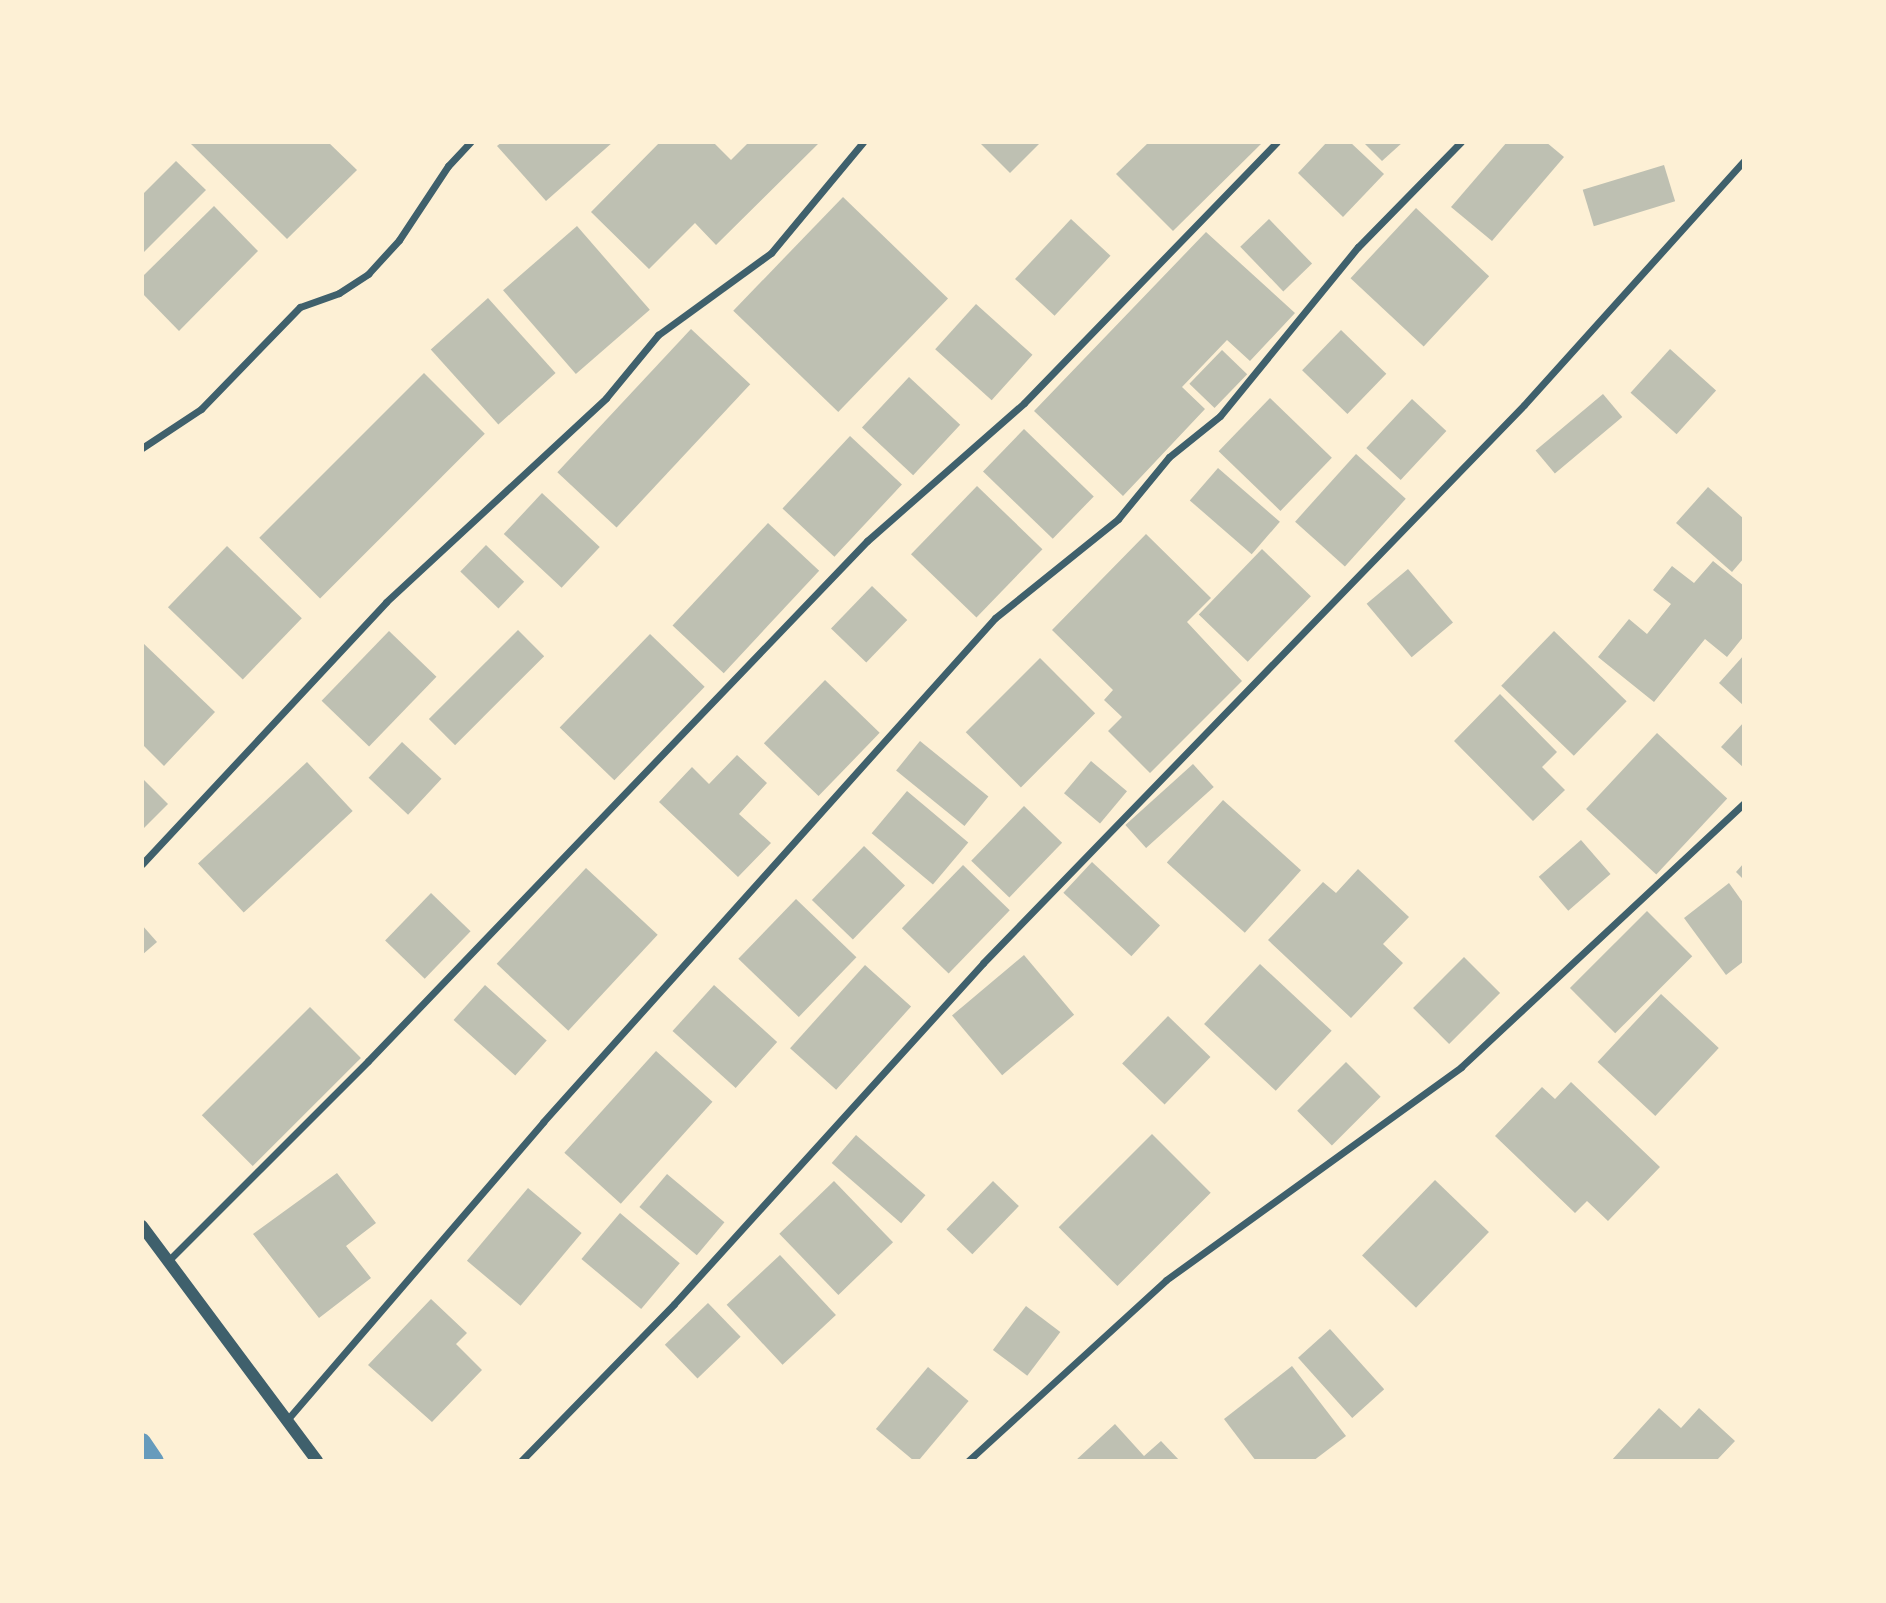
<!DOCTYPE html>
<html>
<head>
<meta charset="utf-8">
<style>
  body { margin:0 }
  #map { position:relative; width:1886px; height:1603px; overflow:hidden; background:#fdf0d5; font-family:"Source Serif 4",serif }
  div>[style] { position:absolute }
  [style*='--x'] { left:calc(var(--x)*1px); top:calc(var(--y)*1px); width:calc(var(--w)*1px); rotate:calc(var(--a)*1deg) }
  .stream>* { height:18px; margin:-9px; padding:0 9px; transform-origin:9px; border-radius:9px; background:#669bbc }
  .building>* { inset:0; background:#bec0b2; transform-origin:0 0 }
  .minor>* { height:7px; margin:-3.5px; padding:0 3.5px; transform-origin:3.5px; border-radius:3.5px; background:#3f606c }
  .tertiary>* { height:12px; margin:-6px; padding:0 6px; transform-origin:6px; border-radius:6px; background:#3f606c }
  span { translate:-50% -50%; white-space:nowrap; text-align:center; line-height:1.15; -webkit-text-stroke:7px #fdf0d5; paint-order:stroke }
  .frame { position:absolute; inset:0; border:144px solid #fdf0d5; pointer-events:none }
</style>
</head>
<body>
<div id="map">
  <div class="stream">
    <div style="--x:142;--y:1442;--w:23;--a:56"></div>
  </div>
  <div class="building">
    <div style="clip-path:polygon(189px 142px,328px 142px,357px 170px,287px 239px)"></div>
    <div style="clip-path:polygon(502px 142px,613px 142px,546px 201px,497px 146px)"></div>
    <div style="clip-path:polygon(660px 142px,713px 142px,731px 160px,749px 142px,820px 142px,716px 245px,695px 223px,649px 269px,591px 212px)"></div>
    <div style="clip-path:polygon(979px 142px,1041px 142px,1010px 173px)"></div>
    <div style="clip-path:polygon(1149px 142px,1263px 142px,1173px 231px,1116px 174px)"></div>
    <div style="clip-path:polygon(1327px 142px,1350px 142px,1384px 174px,1343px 217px,1298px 173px)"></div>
    <div style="clip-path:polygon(1363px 142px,1403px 142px,1382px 161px)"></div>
    <div style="clip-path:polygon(1507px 142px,1546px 142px,1564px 157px,1492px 241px,1451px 207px)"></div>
    <div style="clip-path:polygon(176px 161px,206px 190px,142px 254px,142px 195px)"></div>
    <div style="left:1664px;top:165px;width:38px;height:85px;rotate:73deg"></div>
    <div style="left:843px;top:197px;width:146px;height:158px;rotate:44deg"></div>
    <div style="clip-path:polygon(214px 206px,258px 251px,179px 331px,142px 293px,142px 277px)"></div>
    <div style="left:1416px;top:208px;width:100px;height:96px;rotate:43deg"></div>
    <div style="left:1071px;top:219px;width:54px;height:82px;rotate:43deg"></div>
    <div style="left:1269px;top:219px;width:62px;height:40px;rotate:46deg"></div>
    <div style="left:577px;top:226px;width:111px;height:98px;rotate:49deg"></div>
    <div style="clip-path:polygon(1206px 232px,1295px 313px,1250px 361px,1227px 340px,1182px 387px,1205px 409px,1123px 496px,1034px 411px)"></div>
    <div style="left:488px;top:298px;width:101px;height:77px;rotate:48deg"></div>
    <div style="left:976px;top:304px;width:76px;height:61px;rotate:42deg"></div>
    <div style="left:691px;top:329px;width:81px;height:196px;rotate:43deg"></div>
    <div style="left:1341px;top:330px;width:63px;height:56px;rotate:44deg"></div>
    <div style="left:1670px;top:349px;width:62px;height:59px;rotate:42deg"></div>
    <div style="left:1222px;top:350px;width:35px;height:47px;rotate:44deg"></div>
    <div style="left:424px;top:373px;width:86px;height:233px;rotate:45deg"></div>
    <div style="left:909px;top:377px;width:70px;height:69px;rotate:43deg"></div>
    <div style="left:1603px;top:394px;width:30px;height:88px;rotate:50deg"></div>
    <div style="left:1270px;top:398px;width:86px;height:74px;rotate:44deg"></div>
    <div style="left:1412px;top:399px;width:47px;height:67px;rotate:43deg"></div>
    <div style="left:1024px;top:429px;width:97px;height:59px;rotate:44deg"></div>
    <div style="left:850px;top:436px;width:71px;height:99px;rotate:43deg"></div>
    <div style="left:1356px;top:454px;width:67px;height:91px;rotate:42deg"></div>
    <div style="left:1218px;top:468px;width:82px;height:43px;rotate:41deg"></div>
    <div style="left:977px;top:486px;width:91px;height:95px;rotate:44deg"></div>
    <div style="clip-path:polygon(1708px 487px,1744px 519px,1744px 558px,1732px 572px,1676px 523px)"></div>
    <div style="left:542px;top:493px;width:79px;height:56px;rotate:43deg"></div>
    <div style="left:768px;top:523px;width:70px;height:140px;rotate:43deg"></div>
    <div style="clip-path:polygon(1146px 534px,1211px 598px,1187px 622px,1242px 681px,1150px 773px,1108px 731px,1122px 717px,1104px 700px,1113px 690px,1052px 630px)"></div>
    <div style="left:486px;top:545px;width:53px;height:37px;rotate:44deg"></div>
    <div style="left:227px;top:546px;width:104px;height:85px;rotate:44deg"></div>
    <div style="left:1262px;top:549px;width:68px;height:91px;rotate:44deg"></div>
    <div style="clip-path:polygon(1713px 561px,1744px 586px,1744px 636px,1727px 657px,1705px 639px,1654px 702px,1598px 657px,1629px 619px,1647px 634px,1671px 604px,1653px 590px,1672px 566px,1694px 583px)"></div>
    <div style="left:1408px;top:569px;width:70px;height:54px;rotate:50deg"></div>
    <div style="left:872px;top:586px;width:49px;height:59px;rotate:44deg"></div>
    <div style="left:518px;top:630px;width:37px;height:126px;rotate:45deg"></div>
    <div style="left:389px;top:631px;width:66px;height:97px;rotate:44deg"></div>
    <div style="left:1554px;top:631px;width:101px;height:76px;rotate:44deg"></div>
    <div style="left:650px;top:634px;width:76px;height:130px;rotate:44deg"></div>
    <div style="clip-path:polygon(142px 642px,215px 712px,164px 766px,142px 744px)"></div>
    <div style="clip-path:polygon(1744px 655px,1744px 706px,1719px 683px)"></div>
    <div style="left:1040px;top:658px;width:78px;height:105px;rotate:45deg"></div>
    <div style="left:825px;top:680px;width:76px;height:88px;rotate:44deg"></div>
    <div style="clip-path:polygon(1500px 694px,1557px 752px,1542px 767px,1565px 790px,1533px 821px,1454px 741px)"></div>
    <div style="clip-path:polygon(1744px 722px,1744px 768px,1721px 747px)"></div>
    <div style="left:1657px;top:733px;width:96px;height:104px;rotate:43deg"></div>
    <div style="left:920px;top:741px;width:88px;height:38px;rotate:39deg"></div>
    <div style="left:402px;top:742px;width:54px;height:49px;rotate:43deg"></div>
    <div style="clip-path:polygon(737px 755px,767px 783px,739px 814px,771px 843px,738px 877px,659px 802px,692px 767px,709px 784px)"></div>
    <div style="left:1091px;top:761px;width:47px;height:42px;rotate:40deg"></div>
    <div style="left:307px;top:762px;width:67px;height:149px;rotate:47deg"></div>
    <div style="left:1193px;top:764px;width:31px;height:91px;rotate:48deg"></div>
    <div style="clip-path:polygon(142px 778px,168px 804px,142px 830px)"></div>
    <div style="left:907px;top:791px;width:80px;height:55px;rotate:40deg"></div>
    <div style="left:1223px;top:800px;width:105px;height:84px;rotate:42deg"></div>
    <div style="left:1024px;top:806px;width:53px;height:76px;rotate:44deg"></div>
    <div style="left:1581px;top:840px;width:45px;height:56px;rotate:49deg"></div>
    <div style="left:864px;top:846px;width:57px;height:75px;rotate:44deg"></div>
    <div style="left:1092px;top:862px;width:93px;height:42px;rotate:43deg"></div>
    <div style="clip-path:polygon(1744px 863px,1744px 880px,1736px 872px)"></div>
    <div style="left:963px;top:865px;width:65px;height:88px;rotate:44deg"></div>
    <div style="left:586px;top:868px;width:98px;height:131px;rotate:43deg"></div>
    <div style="clip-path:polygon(1358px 869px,1409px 917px,1383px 944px,1403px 963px,1351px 1018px,1268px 940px,1323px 882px,1336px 893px)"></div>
    <div style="clip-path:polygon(1729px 883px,1744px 904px,1744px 961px,1726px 975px,1684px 918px)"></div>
    <div style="left:431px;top:893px;width:55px;height:66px;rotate:44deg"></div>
    <div style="left:796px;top:899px;width:84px;height:83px;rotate:44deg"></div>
    <div style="left:1647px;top:911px;width:64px;height:109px;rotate:45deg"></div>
    <div style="clip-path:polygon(142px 925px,157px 942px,142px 955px)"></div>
    <div style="left:1024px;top:955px;width:78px;height:94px;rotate:50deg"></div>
    <div style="left:1464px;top:957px;width:51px;height:72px;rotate:45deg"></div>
    <div style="left:1260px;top:964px;width:98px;height:82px;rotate:43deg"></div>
    <div style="left:865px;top:965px;width:62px;height:112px;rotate:42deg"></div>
    <div style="left:485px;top:985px;width:83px;height:47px;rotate:42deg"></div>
    <div style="left:714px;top:985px;width:85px;height:62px;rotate:42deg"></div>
    <div style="left:1661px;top:994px;width:79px;height:93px;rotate:43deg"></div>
    <div style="left:310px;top:1007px;width:72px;height:153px;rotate:45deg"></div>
    <div style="left:1168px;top:1016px;width:59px;height:66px;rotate:44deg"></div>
    <div style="left:656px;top:1051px;width:76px;height:137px;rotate:42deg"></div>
    <div style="left:1346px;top:1062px;width:49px;height:69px;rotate:45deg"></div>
    <div style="clip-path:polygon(1571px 1082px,1660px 1167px,1608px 1221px,1587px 1201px,1575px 1213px,1495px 1136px,1542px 1087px,1555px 1099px)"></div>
    <div style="left:1152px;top:1134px;width:83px;height:132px;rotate:45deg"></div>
    <div style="left:856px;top:1135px;width:92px;height:37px;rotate:41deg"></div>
    <div style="clip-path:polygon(337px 1173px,376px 1223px,346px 1246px,371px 1278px,319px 1318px,253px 1234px)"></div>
    <div style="left:667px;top:1174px;width:75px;height:43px;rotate:40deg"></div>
    <div style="left:1435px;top:1180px;width:75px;height:105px;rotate:44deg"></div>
    <div style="left:834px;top:1181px;width:85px;height:76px;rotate:46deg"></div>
    <div style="left:993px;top:1181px;width:36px;height:67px;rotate:44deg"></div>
    <div style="left:528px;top:1188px;width:70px;height:95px;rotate:40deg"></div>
    <div style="left:620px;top:1213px;width:78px;height:60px;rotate:40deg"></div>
    <div style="left:780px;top:1255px;width:82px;height:73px;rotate:47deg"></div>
    <div style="clip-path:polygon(431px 1299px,467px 1333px,456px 1344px,482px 1370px,432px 1422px,368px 1365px)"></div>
    <div style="left:708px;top:1303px;width:47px;height:60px;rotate:46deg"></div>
    <div style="left:1026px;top:1306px;width:43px;height:55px;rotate:37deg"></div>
    <div style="left:1330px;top:1329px;width:81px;height:43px;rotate:48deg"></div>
    <div style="clip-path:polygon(1292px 1366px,1346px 1436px,1313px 1461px,1256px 1461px,1224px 1419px)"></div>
    <div style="left:928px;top:1367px;width:53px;height:81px;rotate:40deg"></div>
    <div style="clip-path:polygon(1659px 1408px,1681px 1428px,1699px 1408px,1735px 1441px,1716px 1461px,1611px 1461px)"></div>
    <div style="clip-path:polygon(1115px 1424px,1144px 1456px,1161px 1441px,1180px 1461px,1075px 1461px)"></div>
  </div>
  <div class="minor">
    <div style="--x:142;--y:448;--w:71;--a:-33.5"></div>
    <div style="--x:201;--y:409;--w:142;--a:-45.9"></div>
    <div style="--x:300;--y:307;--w:41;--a:-19.7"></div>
    <div style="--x:339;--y:293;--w:35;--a:-33"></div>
    <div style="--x:368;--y:274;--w:46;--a:-47.6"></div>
    <div style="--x:399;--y:240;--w:89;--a:-56.5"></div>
    <div style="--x:448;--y:166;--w:33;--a:-47"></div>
    <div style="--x:142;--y:864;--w:358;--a:-47"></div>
    <div style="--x:386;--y:602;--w:300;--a:-42.8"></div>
    <div style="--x:606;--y:398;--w:82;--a:-50.5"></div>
    <div style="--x:658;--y:335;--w:140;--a:-36"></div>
    <div style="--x:771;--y:253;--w:144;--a:-50.3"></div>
    <div style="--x:167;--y:1262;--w:284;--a:-45"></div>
    <div style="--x:368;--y:1061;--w:721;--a:-46.18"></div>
    <div style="--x:867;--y:541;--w:209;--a:-41.3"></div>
    <div style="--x:1024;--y:403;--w:363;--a:-45.9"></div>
    <div style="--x:287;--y:1420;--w:393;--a:-49.3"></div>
    <div style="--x:543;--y:1122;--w:677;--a:-48.11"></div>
    <div style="--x:995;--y:618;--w:158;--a:-38.8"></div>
    <div style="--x:1118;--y:519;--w:80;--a:-50.6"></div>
    <div style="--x:1169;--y:457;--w:65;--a:-38.8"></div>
    <div style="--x:1220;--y:416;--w:218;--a:-50.8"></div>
    <div style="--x:1358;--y:247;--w:147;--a:-45.6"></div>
    <div style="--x:521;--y:1461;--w:219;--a:-45.7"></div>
    <div style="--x:674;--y:1304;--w:460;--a:-47.8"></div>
    <div style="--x:983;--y:963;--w:777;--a:-45.89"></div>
    <div style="--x:1524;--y:405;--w:329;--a:-48"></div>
    <div style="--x:968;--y:1461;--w:268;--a:-42.4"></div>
    <div style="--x:1166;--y:1280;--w:364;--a:-35.8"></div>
    <div style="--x:1461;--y:1067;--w:387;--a:-43"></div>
  </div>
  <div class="tertiary">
    <div style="--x:142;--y:1226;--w:293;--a:53.3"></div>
  </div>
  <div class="frame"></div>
</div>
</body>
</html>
